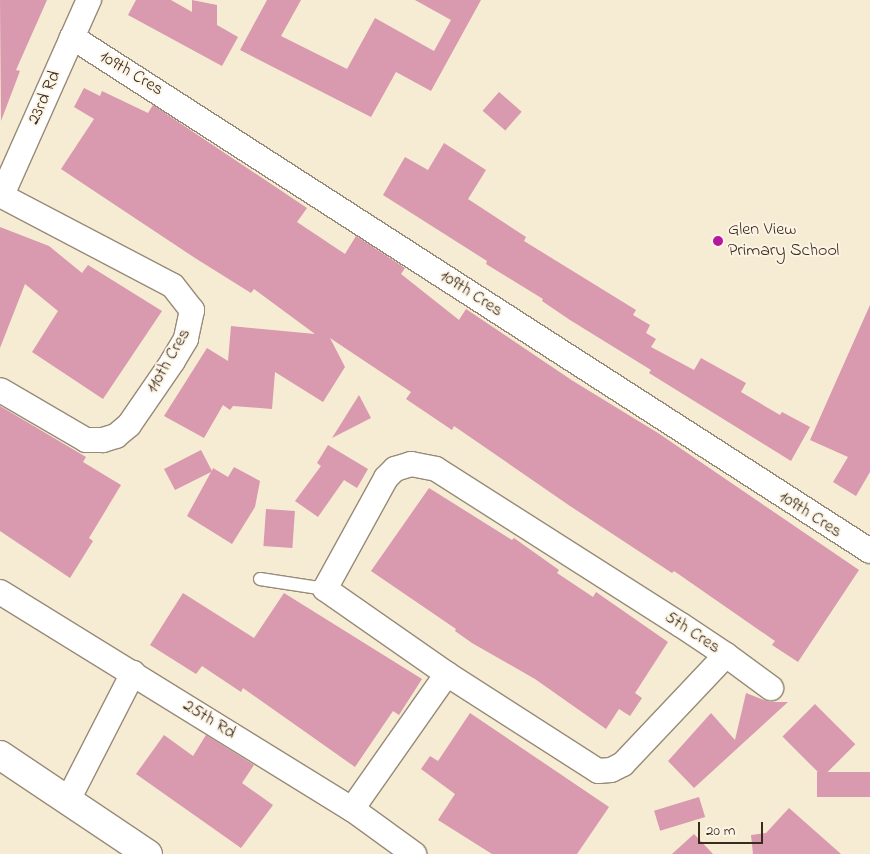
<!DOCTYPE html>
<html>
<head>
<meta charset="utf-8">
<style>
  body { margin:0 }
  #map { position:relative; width:870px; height:854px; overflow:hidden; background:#f6ebd3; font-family:"Indie Flower",sans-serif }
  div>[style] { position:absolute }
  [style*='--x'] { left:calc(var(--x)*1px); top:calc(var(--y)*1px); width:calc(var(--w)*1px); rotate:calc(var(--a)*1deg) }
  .building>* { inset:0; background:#d999ae; transform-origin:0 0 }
  .roads { filter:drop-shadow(1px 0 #988a78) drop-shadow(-1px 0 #988a78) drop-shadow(0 1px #988a78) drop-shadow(0 -1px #988a78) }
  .lane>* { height:12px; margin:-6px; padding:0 6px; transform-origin:6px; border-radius:6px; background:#fff }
  .street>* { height:24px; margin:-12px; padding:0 12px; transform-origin:12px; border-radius:12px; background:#fff }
  .secondary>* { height:28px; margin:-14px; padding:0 14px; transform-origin:14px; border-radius:14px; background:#fff }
  .dots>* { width:14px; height:14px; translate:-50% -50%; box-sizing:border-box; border:2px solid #fcf5e5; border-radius:50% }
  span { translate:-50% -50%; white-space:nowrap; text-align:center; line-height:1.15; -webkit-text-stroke:4px #fcf5e5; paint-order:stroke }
  .street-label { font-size:18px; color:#3b2a1e }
  .poi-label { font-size:18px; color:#3b2a1e }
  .left { translate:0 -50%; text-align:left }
  .scale { position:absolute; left:698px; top:822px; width:65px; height:22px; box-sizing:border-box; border:2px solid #3b2a1e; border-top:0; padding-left:6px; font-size:15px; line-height:18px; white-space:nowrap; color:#3b2a1e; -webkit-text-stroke:4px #fcf5e5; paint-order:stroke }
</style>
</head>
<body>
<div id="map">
  <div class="building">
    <div style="clip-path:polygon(0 0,47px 0,16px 70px,20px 71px,1px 121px)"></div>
    <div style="clip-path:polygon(136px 0,171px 0,192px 12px,192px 0,217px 5px,217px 25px,238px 37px,222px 66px,128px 15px)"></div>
    <div style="clip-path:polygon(267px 0,301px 0,281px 36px,347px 69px,375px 18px,434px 51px,451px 20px,415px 0,481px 0,431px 91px,396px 72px,371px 117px,240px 50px)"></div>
    <div style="clip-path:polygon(84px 88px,100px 96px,102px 91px,148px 113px,153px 105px,307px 208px,297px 222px,345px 254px,356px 236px,405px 268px,401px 274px,459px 320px,466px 309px,573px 381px,658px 433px,859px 570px,798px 662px,772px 645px,775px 641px,674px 571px,672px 573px,570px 506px,454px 426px,452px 430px,406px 399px,411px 392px,330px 338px,345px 367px,323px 402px,275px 372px,272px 409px,233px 406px,230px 410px,223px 405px,204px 438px,164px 416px,207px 348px,228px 361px,231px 326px,315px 334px,254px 289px,251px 293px,195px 258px,61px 169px,94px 119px,74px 107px)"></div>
    <div style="left:499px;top:92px;width:30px;height:25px;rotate:41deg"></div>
    <div style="clip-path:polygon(444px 143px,486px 170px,468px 199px,526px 237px,524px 241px,636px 310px,633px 315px,650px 325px,646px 333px,656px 339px,651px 347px,694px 370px,701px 358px,746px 383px,741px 392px,780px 415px,782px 412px,810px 427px,791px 461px,649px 373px,651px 370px,570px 320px,542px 301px,543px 299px,486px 264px,487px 261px,383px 195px,405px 157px,428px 170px)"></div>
    <div style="clip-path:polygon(0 227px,49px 246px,82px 273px,88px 265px,162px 311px,103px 399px,32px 352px,58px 311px,25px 284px,0 348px)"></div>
    <div style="clip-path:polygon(870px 305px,870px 472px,856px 496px,833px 482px,848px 457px,810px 440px)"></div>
    <div style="clip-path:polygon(359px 395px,371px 418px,332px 438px)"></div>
    <div style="clip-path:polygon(0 406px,86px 457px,83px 462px,121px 485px,89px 538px,93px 541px,70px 578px,0 531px)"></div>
    <div style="clip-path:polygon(328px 445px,368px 469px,357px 488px,344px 480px,318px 517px,295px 501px,321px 466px,317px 463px)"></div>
    <div style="clip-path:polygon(201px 450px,212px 471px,213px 468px,228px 477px,234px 467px,260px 481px,255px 507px,232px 544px,187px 516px,211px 472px,175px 490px,164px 469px)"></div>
    <div style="clip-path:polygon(429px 488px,512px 540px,514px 538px,559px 570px,557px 573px,593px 597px,596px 592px,668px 642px,635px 693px,642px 698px,630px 716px,619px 709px,606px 729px,535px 679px,472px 643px,455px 631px,456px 629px,371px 571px)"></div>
    <div style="left:266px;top:509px;width:29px;height:37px;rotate:4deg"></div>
    <div style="clip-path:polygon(183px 593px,254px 638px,284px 593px,422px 679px,399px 715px,393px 711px,355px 767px,243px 688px,241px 692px,202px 666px,196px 674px,150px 645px)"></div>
    <div style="clip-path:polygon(746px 693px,769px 702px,788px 702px,694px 788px,668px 761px,711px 713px,735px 740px)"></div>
    <div style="left:815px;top:704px;width:57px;height:46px;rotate:45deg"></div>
    <div style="clip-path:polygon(470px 713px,609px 807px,577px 854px,492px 854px,438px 820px,455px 794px,421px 769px,430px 756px,438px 761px)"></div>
    <div style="clip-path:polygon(164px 735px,193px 756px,206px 735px,254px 765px,242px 783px,273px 805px,241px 848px,136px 774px)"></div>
    <div style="left:870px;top:772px;width:25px;height:53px;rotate:90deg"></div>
    <div style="left:699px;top:797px;width:21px;height:47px;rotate:73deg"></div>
    <div style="clip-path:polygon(789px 808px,841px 854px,753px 854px,751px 835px,766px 833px)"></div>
    <div style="clip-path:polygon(694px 834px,713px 854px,672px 854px)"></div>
  </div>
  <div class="roads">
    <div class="lane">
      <div style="--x:260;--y:579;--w:66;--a:8.7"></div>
    </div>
    <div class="street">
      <div style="--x:72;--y:37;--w:949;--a:32.79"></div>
      <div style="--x:0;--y:195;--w:195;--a:27.7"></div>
      <div style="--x:173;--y:286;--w:31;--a:52"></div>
      <div style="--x:192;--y:310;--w:30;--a:102"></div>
      <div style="--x:186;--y:339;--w:26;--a:121"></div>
      <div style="--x:173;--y:361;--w:78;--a:124.5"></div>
      <div style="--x:129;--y:425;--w:17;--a:140"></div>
      <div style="--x:116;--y:436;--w:14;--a:163"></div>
      <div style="--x:103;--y:440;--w:17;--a:180"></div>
      <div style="--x:86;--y:440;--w:99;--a:-149.8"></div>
      <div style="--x:2;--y:195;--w:214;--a:-66"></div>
      <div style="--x:0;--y:592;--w:414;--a:31.7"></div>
      <div style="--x:352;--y:809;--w:77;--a:36"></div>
      <div style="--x:726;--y:655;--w:150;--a:133.4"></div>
      <div style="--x:623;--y:764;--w:13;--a:153"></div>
      <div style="--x:611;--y:770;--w:13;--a:176"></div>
      <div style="--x:598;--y:771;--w:179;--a:-147.3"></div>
      <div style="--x:447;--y:674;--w:149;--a:-145.1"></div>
      <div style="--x:325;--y:589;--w:127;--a:-61.2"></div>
      <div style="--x:386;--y:478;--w:13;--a:-45"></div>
      <div style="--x:395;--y:469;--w:17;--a:-17"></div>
      <div style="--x:411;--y:464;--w:25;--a:11"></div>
      <div style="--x:436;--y:469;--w:290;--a:32.5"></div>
      <div style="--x:681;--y:625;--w:54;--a:33.7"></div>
      <div style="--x:726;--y:655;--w:56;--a:36.3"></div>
      <div style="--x:68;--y:800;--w:143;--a:-62.9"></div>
      <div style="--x:352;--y:809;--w:165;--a:-54.9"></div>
    </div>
    <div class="secondary">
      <div style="--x:0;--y:755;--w:178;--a:33.8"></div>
    </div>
  </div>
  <div class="dots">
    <div style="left:718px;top:241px;background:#b5179e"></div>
  </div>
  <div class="street-label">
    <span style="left:131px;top:74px;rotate:31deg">109th Cres</span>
    <span style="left:45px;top:98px;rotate:-66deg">23rd Rd</span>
    <span style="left:471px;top:294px;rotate:33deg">109th Cres</span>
    <span style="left:169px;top:361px;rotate:-60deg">110th Cres</span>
    <span style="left:810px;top:515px;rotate:33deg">109th Cres</span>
    <span style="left:692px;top:633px;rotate:33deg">5th Cres</span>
    <span style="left:209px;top:720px;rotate:32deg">25th Rd</span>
  </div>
  <div class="poi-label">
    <span class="left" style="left:728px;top:241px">Glen View<br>Primary School</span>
  </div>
  <div class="scale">20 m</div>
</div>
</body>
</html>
